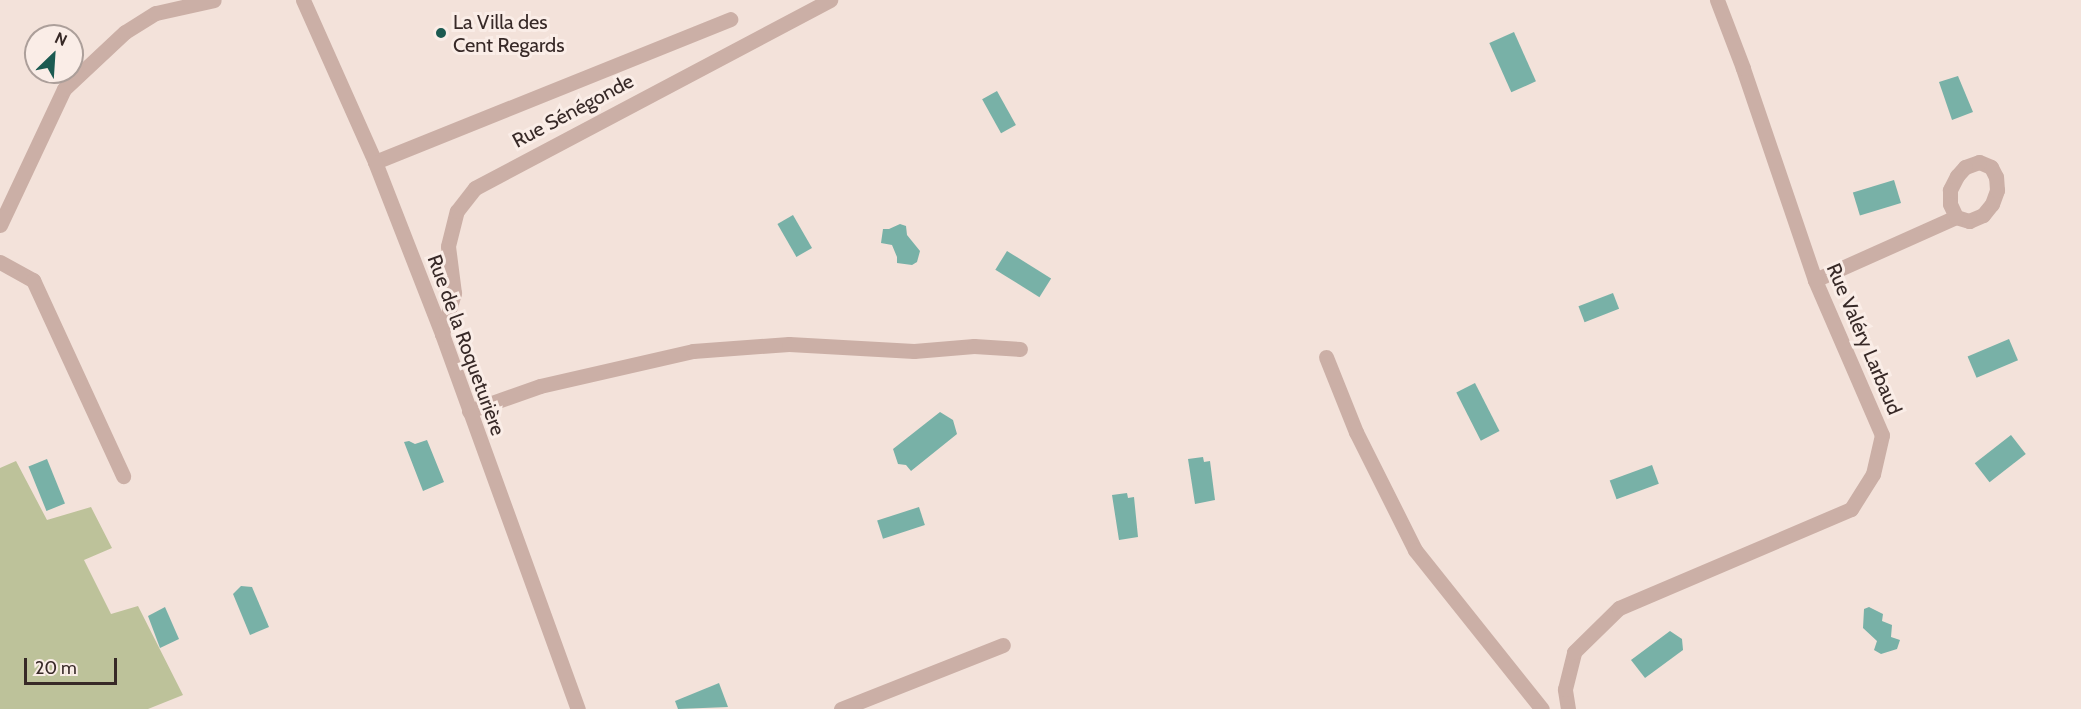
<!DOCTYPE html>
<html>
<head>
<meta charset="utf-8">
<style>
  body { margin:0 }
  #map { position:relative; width:2081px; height:709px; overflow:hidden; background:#f3e2da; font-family:Cabin,sans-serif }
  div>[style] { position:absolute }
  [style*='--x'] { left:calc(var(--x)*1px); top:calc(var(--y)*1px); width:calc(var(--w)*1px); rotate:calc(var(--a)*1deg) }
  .green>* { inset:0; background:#bdc29a }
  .water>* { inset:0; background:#78b1a7; transform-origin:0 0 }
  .service>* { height:15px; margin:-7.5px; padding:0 7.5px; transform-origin:7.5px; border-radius:7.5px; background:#cbafa6 }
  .minor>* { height:15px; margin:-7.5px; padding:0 7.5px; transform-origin:7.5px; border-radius:7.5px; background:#cbafa6 }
  .dots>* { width:16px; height:16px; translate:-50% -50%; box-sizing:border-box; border:3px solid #faede7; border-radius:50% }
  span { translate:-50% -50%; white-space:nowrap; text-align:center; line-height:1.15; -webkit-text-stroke:6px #faede7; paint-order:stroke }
  .poi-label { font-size:20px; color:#372927 }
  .left { translate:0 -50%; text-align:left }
  .street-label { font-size:20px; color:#372927 }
  .north { position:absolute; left:24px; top:24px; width:60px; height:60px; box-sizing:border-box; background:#faede7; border:2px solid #ac9f9a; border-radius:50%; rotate:25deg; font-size:16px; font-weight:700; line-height:24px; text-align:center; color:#372927 }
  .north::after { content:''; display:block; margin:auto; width:21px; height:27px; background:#1b5a51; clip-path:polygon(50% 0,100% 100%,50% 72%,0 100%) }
  .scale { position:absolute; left:24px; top:658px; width:93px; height:27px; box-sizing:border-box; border:3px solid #372927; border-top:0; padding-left:8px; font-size:18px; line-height:21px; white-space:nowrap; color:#372927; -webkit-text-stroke:4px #faede7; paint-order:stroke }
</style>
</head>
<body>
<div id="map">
  <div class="green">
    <div style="clip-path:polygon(16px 461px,47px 520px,91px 507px,112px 548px,84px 560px,111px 614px,138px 606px,183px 695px,148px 709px,0 709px,0 468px)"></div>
  </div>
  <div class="water">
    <div style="left:1514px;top:32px;width:54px;height:27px;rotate:66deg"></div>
    <div style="clip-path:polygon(1958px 76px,1973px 112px,1952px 120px,1939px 82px)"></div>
    <div style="left:997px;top:91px;width:39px;height:17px;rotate:61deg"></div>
    <div style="left:1894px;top:180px;width:24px;height:43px;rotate:73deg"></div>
    <div style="left:793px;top:215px;width:38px;height:18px;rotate:60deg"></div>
    <div style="clip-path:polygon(900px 224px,906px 226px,907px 235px,920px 251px,917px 262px,912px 265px,897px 263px,897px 257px,892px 245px,881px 243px,883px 229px,889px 229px)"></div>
    <div style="left:1007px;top:251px;width:52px;height:22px;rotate:32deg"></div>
    <div style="left:1613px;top:293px;width:17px;height:37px;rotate:69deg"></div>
    <div style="left:2009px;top:339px;width:23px;height:45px;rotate:67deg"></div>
    <div style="left:1475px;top:383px;width:54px;height:21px;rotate:63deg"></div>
    <div style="clip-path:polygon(940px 412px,953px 420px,957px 434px,911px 471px,906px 465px,898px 464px,893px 449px)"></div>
    <div style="left:2011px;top:435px;width:24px;height:46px;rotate:52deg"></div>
    <div style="clip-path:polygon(427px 440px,444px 482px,423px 491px,404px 442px,409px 441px,415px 444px)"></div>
    <div style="clip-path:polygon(1203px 457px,1204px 462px,1210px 461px,1215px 500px,1195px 504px,1188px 459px)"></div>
    <div style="left:47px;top:459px;width:48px;height:20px;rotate:68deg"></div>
    <div style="left:1652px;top:465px;width:20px;height:45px;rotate:70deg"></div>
    <div style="clip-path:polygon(1127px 493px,1128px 498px,1134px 497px,1138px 537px,1119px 540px,1112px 495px)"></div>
    <div style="left:919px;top:507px;width:19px;height:44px;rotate:72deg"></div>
    <div style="clip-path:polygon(241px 586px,252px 587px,269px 627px,250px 635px,233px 594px)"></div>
    <div style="clip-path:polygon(165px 607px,179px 639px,160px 648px,148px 616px)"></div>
    <div style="clip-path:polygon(1869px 607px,1883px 614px,1882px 621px,1892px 625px,1891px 637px,1900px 640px,1897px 649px,1881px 654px,1874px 650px,1877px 641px,1863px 628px,1864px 609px)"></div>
    <div style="clip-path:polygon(1670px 631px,1682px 639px,1683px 650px,1645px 678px,1631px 660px)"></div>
    <div style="clip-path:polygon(719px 683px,728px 707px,678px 709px,675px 701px)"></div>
  </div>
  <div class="service">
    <div style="--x:375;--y:162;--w:383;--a:-21.9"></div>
    <div style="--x:1326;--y:357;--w:81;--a:68.2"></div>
    <div style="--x:1356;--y:432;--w:132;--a:63.4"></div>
    <div style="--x:1415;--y:550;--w:203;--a:51.4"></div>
    <div style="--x:469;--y:411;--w:75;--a:-19.4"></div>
    <div style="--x:540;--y:386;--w:157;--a:-12.9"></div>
    <div style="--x:693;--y:351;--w:96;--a:-4.2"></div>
    <div style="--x:789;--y:344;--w:125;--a:3.2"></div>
    <div style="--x:914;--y:351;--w:60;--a:-4.8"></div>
    <div style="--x:974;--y:346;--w:46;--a:3.7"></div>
    <div style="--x:841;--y:709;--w:174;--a:-21.6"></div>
  </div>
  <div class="minor">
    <div style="--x:303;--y:0;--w:177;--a:66"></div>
    <div style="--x:375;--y:162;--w:185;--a:68.7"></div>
    <div style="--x:442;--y:334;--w:399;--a:70.1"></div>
    <div style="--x:0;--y:225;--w:150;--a:-64.8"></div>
    <div style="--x:64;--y:89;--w:83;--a:-43.1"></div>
    <div style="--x:125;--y:32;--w:36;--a:-32"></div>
    <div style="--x:156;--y:13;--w:59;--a:-12.6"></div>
    <div style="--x:0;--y:262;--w:38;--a:29"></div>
    <div style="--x:33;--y:280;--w:216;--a:65.3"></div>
    <div style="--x:1815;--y:280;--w:154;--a:-24.1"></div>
    <div style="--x:1956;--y:217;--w:14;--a:17"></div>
    <div style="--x:1969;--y:221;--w:15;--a:-23"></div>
    <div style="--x:1983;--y:215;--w:14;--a:-51"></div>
    <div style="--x:1992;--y:204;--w:15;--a:-70"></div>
    <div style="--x:1997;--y:190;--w:13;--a:-94"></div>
    <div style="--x:1996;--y:177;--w:11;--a:-117"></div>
    <div style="--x:1991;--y:167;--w:13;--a:-157"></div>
    <div style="--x:1979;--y:162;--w:15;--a:160"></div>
    <div style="--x:1965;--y:167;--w:12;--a:132"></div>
    <div style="--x:1957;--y:176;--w:16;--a:117"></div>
    <div style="--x:1950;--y:190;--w:14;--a:90"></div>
    <div style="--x:1950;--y:204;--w:14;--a:65"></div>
    <div style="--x:442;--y:334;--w:43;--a:-73.7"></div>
    <div style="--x:454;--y:293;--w:47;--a:-97.3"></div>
    <div style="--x:448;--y:246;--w:36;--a:-76"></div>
    <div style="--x:457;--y:211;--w:29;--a:-52"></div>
    <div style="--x:475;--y:188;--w:402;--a:-27.9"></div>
    <div style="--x:1568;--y:709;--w:20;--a:-99"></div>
    <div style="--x:1565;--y:689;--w:38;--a:-76"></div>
    <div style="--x:1574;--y:652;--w:63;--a:-44.4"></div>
    <div style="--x:1619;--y:608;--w:252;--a:-23.1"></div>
    <div style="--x:1851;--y:509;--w:41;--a:-57.8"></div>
    <div style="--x:1873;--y:474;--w:40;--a:-77"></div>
    <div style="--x:1882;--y:435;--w:169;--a:-113.4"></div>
    <div style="--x:1815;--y:280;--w:224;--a:-108.8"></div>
    <div style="--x:1743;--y:68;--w:73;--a:-110.9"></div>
  </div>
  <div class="dots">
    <div style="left:441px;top:33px;background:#1b5a51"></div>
  </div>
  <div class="poi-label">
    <span class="left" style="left:453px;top:34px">La Villa des<br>Cent Regards</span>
  </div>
  <div class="street-label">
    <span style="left:573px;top:111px;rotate:-28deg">Rue Sénégonde</span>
    <span style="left:1864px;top:339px;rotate:67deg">Rue Valéry Larbaud</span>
    <span style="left:466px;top:345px;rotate:70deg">Rue de la Roqueturière</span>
  </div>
  <div class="north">N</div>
  <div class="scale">20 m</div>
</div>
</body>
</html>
